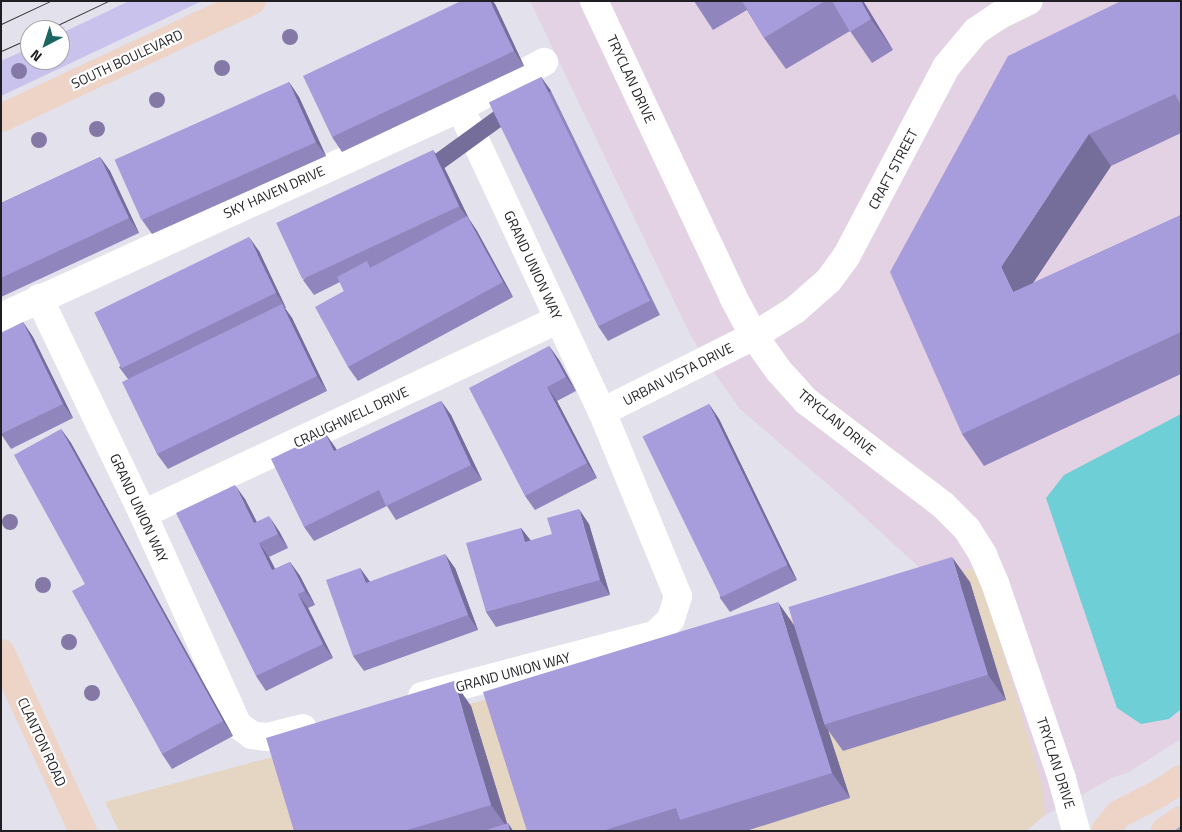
<!DOCTYPE html>
<html>
<head>
<meta charset="utf-8">
<style>
  body { margin:0 }
  #map { position:relative; width:1182px; height:832px; overflow:hidden; background:#e2e1ec; font-family:"Titillium Web",sans-serif }
  div>[style] { position:absolute }
  [style*='--x'] { left:calc(var(--x)*1px); top:calc(var(--y)*1px); width:calc(var(--w)*1px); rotate:calc(var(--a)*1deg) }
  .commercial>* { inset:0; background:#e3d2e3 }
  .industrial>* { inset:0; background:#e4d6c3 }
  .green>* { inset:0; background:#c8c2ed }
  .water>* { inset:0; background:#6ecfd6 }
  .street>* { height:28px; margin:-14px; padding:0 14px; transform-origin:14px; border-radius:14px; background:#fff }
  .secondary>* { height:28px; margin:-14px; padding:0 14px; transform-origin:14px; border-radius:14px; background:#edd4c7 }
  .tram>* { height:1px; margin:-0.5px; padding:0 0.5px; transform-origin:0.5px; border-radius:0.5px; background:#38373c }
  .trees>* { width:16px; height:16px; margin:-8px; border-radius:50%; background:#8478a6 }
  .wall>* { inset:0; background:#9086bd }
  .shaded-wall>* { inset:0; background:#756d9a; transform-origin:0 0 }
  .building>* { inset:0; background:#a79cdc; transform-origin:0 0 }
  span { translate:-50% -50%; white-space:nowrap; text-align:center; line-height:1.15; -webkit-text-stroke:4.5px #fff; paint-order:stroke }
  .street-label { font-size:14px; color:#1f1e22 }
  .frame { position:absolute; inset:0; border:2px solid #1f1e22; pointer-events:none }
  .north { position:absolute; left:20px; top:20px; width:50px; height:50px; box-sizing:border-box; background:#fff; border:1px solid #a5a5a7; border-radius:50%; rotate:220deg; font-size:14px; font-weight:700; line-height:20px; text-align:center; color:#1f1e22 }
  .north::after { content:''; display:block; margin:auto; width:18px; height:22px; background:#196663; clip-path:polygon(50% 0,100% 100%,50% 72%,0 100%) }
</style>
</head>
<body>
<div id="map">
  <div class="commercial">
    <div style="clip-path:polygon(530px 1px,1181px 1px,1181px 739px,1129px 772px,1114px 777px,1045px 815px,978px 567px,932px 579px,839px 494px,740px 409px,705px 360px,689px 332px)"></div>
  </div>
  <div class="industrial">
    <div style="clip-path:polygon(978px 567px,1042px 784px,1045px 815px,1026px 831px,119px 831px,105px 802px)"></div>
  </div>
  <div class="green">
    <div style="clip-path:polygon(129px 1px,202px 1px,1px 96px,1px 61px,30px 48px,30px 60px,60px 60px,60px 34px)"></div>
  </div>
  <div class="water">
    <div style="clip-path:polygon(1181px 414px,1181px 709px,1169px 719px,1141px 724px,1117px 708px,1046px 498px,1064px 475px)"></div>
  </div>
  <div class="street">
    <div style="--x:594;--y:1;--w:327;--a:64.8"></div>
    <div style="--x:733;--y:297;--w:44;--a:61.7"></div>
    <div style="--x:754;--y:336;--w:43;--a:54.5"></div>
    <div style="--x:779;--y:371;--w:40;--a:48"></div>
    <div style="--x:806;--y:401;--w:172;--a:37.2"></div>
    <div style="--x:943;--y:505;--w:34;--a:45"></div>
    <div style="--x:967;--y:529;--w:31;--a:58"></div>
    <div style="--x:983;--y:555;--w:30;--a:67"></div>
    <div style="--x:995;--y:583;--w:207;--a:71.1"></div>
    <div style="--x:1062;--y:779;--w:54;--a:74.9"></div>
    <div style="--x:39;--y:298;--w:240;--a:64.3"></div>
    <div style="--x:143;--y:514;--w:231;--a:65.8"></div>
    <div style="--x:238;--y:725;--w:17;--a:36"></div>
    <div style="--x:252;--y:735;--w:15;--a:8"></div>
    <div style="--x:267;--y:737;--w:37;--a:-14"></div>
    <div style="--x:1;--y:317;--w:504;--a:-24.48"></div>
    <div style="--x:460;--y:108;--w:96;--a:-28.7"></div>
    <div style="--x:602;--y:412;--w:170;--a:-26.6"></div>
    <div style="--x:754;--y:336;--w:49;--a:-32.4"></div>
    <div style="--x:795;--y:310;--w:45;--a:-41.4"></div>
    <div style="--x:829;--y:280;--w:31;--a:-54"></div>
    <div style="--x:847;--y:255;--w:212;--a:-62.2"></div>
    <div style="--x:946;--y:67;--w:47;--a:-50.2"></div>
    <div style="--x:976;--y:31;--w:29;--a:-34"></div>
    <div style="--x:1000;--y:15;--w:32;--a:-26"></div>
    <div style="--x:143;--y:514;--w:458;--a:-25.1"></div>
    <div style="--x:422;--y:696;--w:242;--a:-14.8"></div>
    <div style="--x:656;--y:634;--w:21;--a:-45"></div>
    <div style="--x:671;--y:619;--w:24;--a:-73"></div>
    <div style="--x:678;--y:596;--w:199;--a:-112.4"></div>
    <div style="--x:602;--y:412;--w:336;--a:-115"></div>
  </div>
  <div class="secondary">
    <div style="--x:1;--y:118;--w:277;--a:-25"></div>
    <div style="--x:1;--y:653;--w:196;--a:65.3"></div>
    <div style="--x:1105;--y:831;--w:22;--a:-51"></div>
    <div style="--x:1119;--y:814;--w:46;--a:-27.1"></div>
    <div style="--x:1160;--y:793;--w:25;--a:-34"></div>
    <div style="--x:1165;--y:831;--w:19;--a:-35"></div>
  </div>
  <div class="tram">
    <div style="--x:1;--y:24;--w:54;--a:-25.1"></div>
    <div style="--x:47;--y:30;--w:68;--a:-25.4"></div>
    <div style="--x:1;--y:51;--w:32;--a:-24"></div>
  </div>
  <div class="trees">
    <div style="left:290px;top:37px"></div>
    <div style="left:222px;top:68px"></div>
    <div style="left:19px;top:71px"></div>
    <div style="left:157px;top:100px"></div>
    <div style="left:97px;top:129px"></div>
    <div style="left:39px;top:140px"></div>
    <div style="left:10px;top:522px"></div>
    <div style="left:43px;top:585px"></div>
    <div style="left:69px;top:642px"></div>
    <div style="left:92px;top:693px"></div>
  </div>
  <div class="wall">
    <div style="clip-path:polygon(694px 1px,866px 1px,864px 2px,893px 50px,872px 63px,850px 31px,786px 69px,764px 38px,747px 10px,713px 30px)"></div>
    <div style="clip-path:polygon(1121px 1px,1181px 1px,1181px 133px,1111px 166px,1033px 283px,1181px 215px,1181px 374px,984px 466px,962px 434px)"></div>
    <div style="clip-path:polygon(495px 4px,524px 66px,342px 152px,332px 137px)"></div>
    <div style="clip-path:polygon(541px 77px,551px 91px,660px 315px,608px 341px,598px 326px)"></div>
    <div style="clip-path:polygon(289px 82px,299px 97px,326px 156px,152px 234px,142px 220px)"></div>
    <div style="clip-path:polygon(433px 150px,443px 165px,469px 219px,477px 231px,513px 297px,358px 381px,348px 367px,344px 291px,340px 282px,314px 295px,303px 280px)"></div>
    <div style="clip-path:polygon(100px 157px,110px 171px,139px 233px,1px 297px,1px 203px)"></div>
    <div style="clip-path:polygon(259px 251px,286px 308px,285px 308px,292px 318px,327px 391px,168px 469px,157px 454px,128px 379px,119px 367px)"></div>
    <div style="clip-path:polygon(23px 322px,33px 337px,73px 418px,11px 449px,1px 434px)"></div>
    <div style="clip-path:polygon(549px 346px,559px 360px,576px 391px,557px 401px,597px 478px,535px 510px,525px 496px)"></div>
    <div style="clip-path:polygon(441px 401px,451px 415px,482px 480px,396px 520px,387px 506px,314px 541px,304px 527px,325px 433px,337px 450px)"></div>
    <div style="clip-path:polygon(709px 404px,719px 419px,797px 580px,730px 612px,720px 598px)"></div>
    <div style="clip-path:polygon(61px 429px,71px 443px,233px 736px,172px 769px,162px 754px,85px 584px)"></div>
    <div style="clip-path:polygon(245px 499px,257px 522px,279px 531px,288px 548px,269px 557px,275px 569px,290px 562px,300px 576px,315px 605px,308px 608px,333px 658px,266px 691px,256px 676px)"></div>
    <div style="clip-path:polygon(589px 524px,610px 595px,496px 627px,486px 612px,521px 528px,530px 541px)"></div>
    <div style="clip-path:polygon(360px 568px,370px 582px,455px 568px,478px 630px,364px 671px,353px 656px)"></div>
    <div style="clip-path:polygon(970px 582px,1006px 700px,843px 751px,828px 730px,850px 798px,746px 831px,527px 831px,794px 625px)"></div>
    <div style="clip-path:polygon(471px 706px,507px 823px,508px 823px,513px 831px,294px 831px)"></div>
  </div>
  <div class="shaded-wall">
    <div style="clip-path:polygon(490px 1px,493px 1px,495px 4px,524px 66px,514px 51px)"></div>
    <div style="clip-path:polygon(861px 1px,863px 1px,893px 50px,871px 19px)"></div>
    <div style="left:541px;top:77px;width:17px;height:249px;rotate:54deg"></div>
    <div style="clip-path:polygon(289px 82px,299px 97px,326px 156px,316px 142px)"></div>
    <div style="clip-path:polygon(1089px 134px,1111px 166px,1023px 298px,1013px 292px,1001px 267px)"></div>
    <div style="clip-path:polygon(433px 150px,443px 165px,469px 219px,477px 231px,513px 297px,503px 282px,468px 219px,459px 206px)"></div>
    <div style="clip-path:polygon(100px 157px,110px 171px,139px 233px,129px 218px)"></div>
    <div style="clip-path:polygon(249px 237px,259px 251px,286px 308px,276px 293px)"></div>
    <div style="clip-path:polygon(282px 304px,292px 318px,327px 391px,317px 376px)"></div>
    <div style="clip-path:polygon(23px 322px,33px 337px,73px 418px,63px 404px)"></div>
    <div style="clip-path:polygon(549px 346px,559px 360px,576px 391px,566px 377px)"></div>
    <div style="clip-path:polygon(547px 387px,557px 401px,597px 478px,587px 463px)"></div>
    <div style="clip-path:polygon(441px 401px,451px 415px,482px 480px,471px 465px)"></div>
    <div style="clip-path:polygon(709px 404px,719px 419px,797px 580px,787px 565px)"></div>
    <div style="clip-path:polygon(61px 429px,71px 443px,233px 736px,223px 721px)"></div>
    <div style="clip-path:polygon(325px 433px,335px 447px,344px 466px,334px 451px)"></div>
    <div style="clip-path:polygon(235px 485px,245px 499px,264px 537px,254px 523px)"></div>
    <div style="clip-path:polygon(579px 509px,589px 524px,610px 595px,600px 580px)"></div>
    <div style="clip-path:polygon(269px 516px,279px 531px,288px 548px,278px 534px)"></div>
    <div style="clip-path:polygon(521px 528px,532px 542px,525px 542px)"></div>
    <div style="clip-path:polygon(259px 543px,269px 557px,283px 584px,272px 570px)"></div>
    <div style="clip-path:polygon(445px 554px,455px 568px,478px 630px,468px 615px)"></div>
    <div style="clip-path:polygon(952px 557px,970px 582px,1006px 700px,988px 675px)"></div>
    <div style="clip-path:polygon(290px 562px,300px 576px,315px 605px,305px 591px)"></div>
    <div style="clip-path:polygon(360px 568px,370px 582px,366px 583px)"></div>
    <div style="clip-path:polygon(298px 594px,308px 608px,333px 658px,323px 644px)"></div>
    <div style="clip-path:polygon(778px 602px,796px 628px,825px 726px,828px 730px,850px 798px,832px 773px)"></div>
    <div style="clip-path:polygon(454px 681px,471px 706px,509px 830px,491px 805px)"></div>
    <div style="clip-path:polygon(508px 823px,513px 831px,510px 831px)"></div>
  </div>
  <div class="building">
    <div style="clip-path:polygon(461px 1px,490px 1px,514px 51px,332px 137px,303px 76px)"></div>
    <div style="clip-path:polygon(742px 1px,825px 1px,764px 38px)"></div>
    <div style="clip-path:polygon(832px 1px,861px 1px,871px 19px,850px 32px)"></div>
    <div style="clip-path:polygon(1121px 1px,1181px 1px,1181px 105px,1175px 94px,1089px 134px,1001px 267px,1013px 292px,1181px 215px,1181px 332px,962px 434px,890px 272px,1008px 56px)"></div>
    <div style="left:541px;top:77px;width:249px;height:58px;rotate:64deg"></div>
    <div style="left:289px;top:82px;width:66px;height:191px;rotate:66deg"></div>
    <div style="left:433px;top:150px;width:62px;height:173px;rotate:65deg"></div>
    <div style="clip-path:polygon(100px 157px,129px 218px,1px 278px,1px 203px)"></div>
    <div style="clip-path:polygon(467px 216px,503px 282px,348px 367px,315px 307px,344px 291px,337px 277px,367px 261px,370px 268px)"></div>
    <div style="left:249px;top:237px;width:62px;height:172px;rotate:64deg"></div>
    <div style="left:282px;top:304px;width:80px;height:178px;rotate:64deg"></div>
    <div style="clip-path:polygon(23px 322px,63px 404px,1px 434px,1px 333px)"></div>
    <div style="clip-path:polygon(549px 346px,566px 377px,547px 387px,587px 463px,525px 496px,469px 388px)"></div>
    <div style="clip-path:polygon(441px 401px,471px 465px,386px 506px,379px 490px,304px 527px,271px 459px,325px 433px,334px 451px)"></div>
    <div style="left:709px;top:404px;width:179px;height:74px;rotate:64deg"></div>
    <div style="clip-path:polygon(61px 429px,223px 721px,162px 754px,72px 591px,85px 584px,14px 455px)"></div>
    <div style="clip-path:polygon(235px 485px,254px 523px,269px 516px,278px 534px,259px 543px,272px 570px,290px 562px,305px 591px,298px 594px,323px 644px,256px 676px,176px 513px)"></div>
    <div style="clip-path:polygon(579px 509px,600px 580px,486px 612px,466px 543px,521px 528px,525px 542px,552px 534px,547px 518px)"></div>
    <div style="clip-path:polygon(445px 554px,468px 615px,353px 656px,326px 580px,360px 568px,366px 583px)"></div>
    <div style="left:952px;top:557px;width:123px;height:171px;rotate:73deg"></div>
    <div style="clip-path:polygon(778px 602px,832px 773px,680px 820px,676px 808px,602px 831px,527px 831px,483px 692px)"></div>
    <div style="clip-path:polygon(454px 681px,491px 805px,404px 831px,294px 831px,266px 738px)"></div>
    <div style="clip-path:polygon(508px 823px,510px 831px,483px 831px)"></div>
    <div style="clip-path:polygon(1181px 826px,1181px 831px,1174px 831px)"></div>
  </div>
  <div class="street-label">
    <span style="left:127px;top:59px;rotate:-25deg">SOUTH BOULEVARD</span>
    <span style="left:631px;top:79px;rotate:65deg">TRYCLAN DRIVE</span>
    <span style="left:893px;top:169px;rotate:-62deg">CRAFT STREET</span>
    <span style="left:274px;top:192px;rotate:-24deg">SKY HAVEN DRIVE</span>
    <span style="left:533px;top:265px;rotate:65deg">GRAND UNION WAY</span>
    <span style="left:678px;top:374px;rotate:-27deg">URBAN VISTA DRIVE</span>
    <span style="left:351px;top:417px;rotate:-25deg">CRAUGHWELL DRIVE</span>
    <span style="left:837px;top:422px;rotate:39deg">TRYCLAN DRIVE</span>
    <span style="left:139px;top:508px;rotate:65deg">GRAND UNION WAY</span>
    <span style="left:513px;top:672px;rotate:-15deg">GRAND UNION WAY</span>
    <span style="left:42px;top:742px;rotate:65deg">CLANTON ROAD</span>
    <span style="left:1056px;top:763px;rotate:72deg">TRYCLAN DRIVE</span>
  </div>
  <div class="frame"></div>
  <div class="north">N</div>
</div>
</body>
</html>
